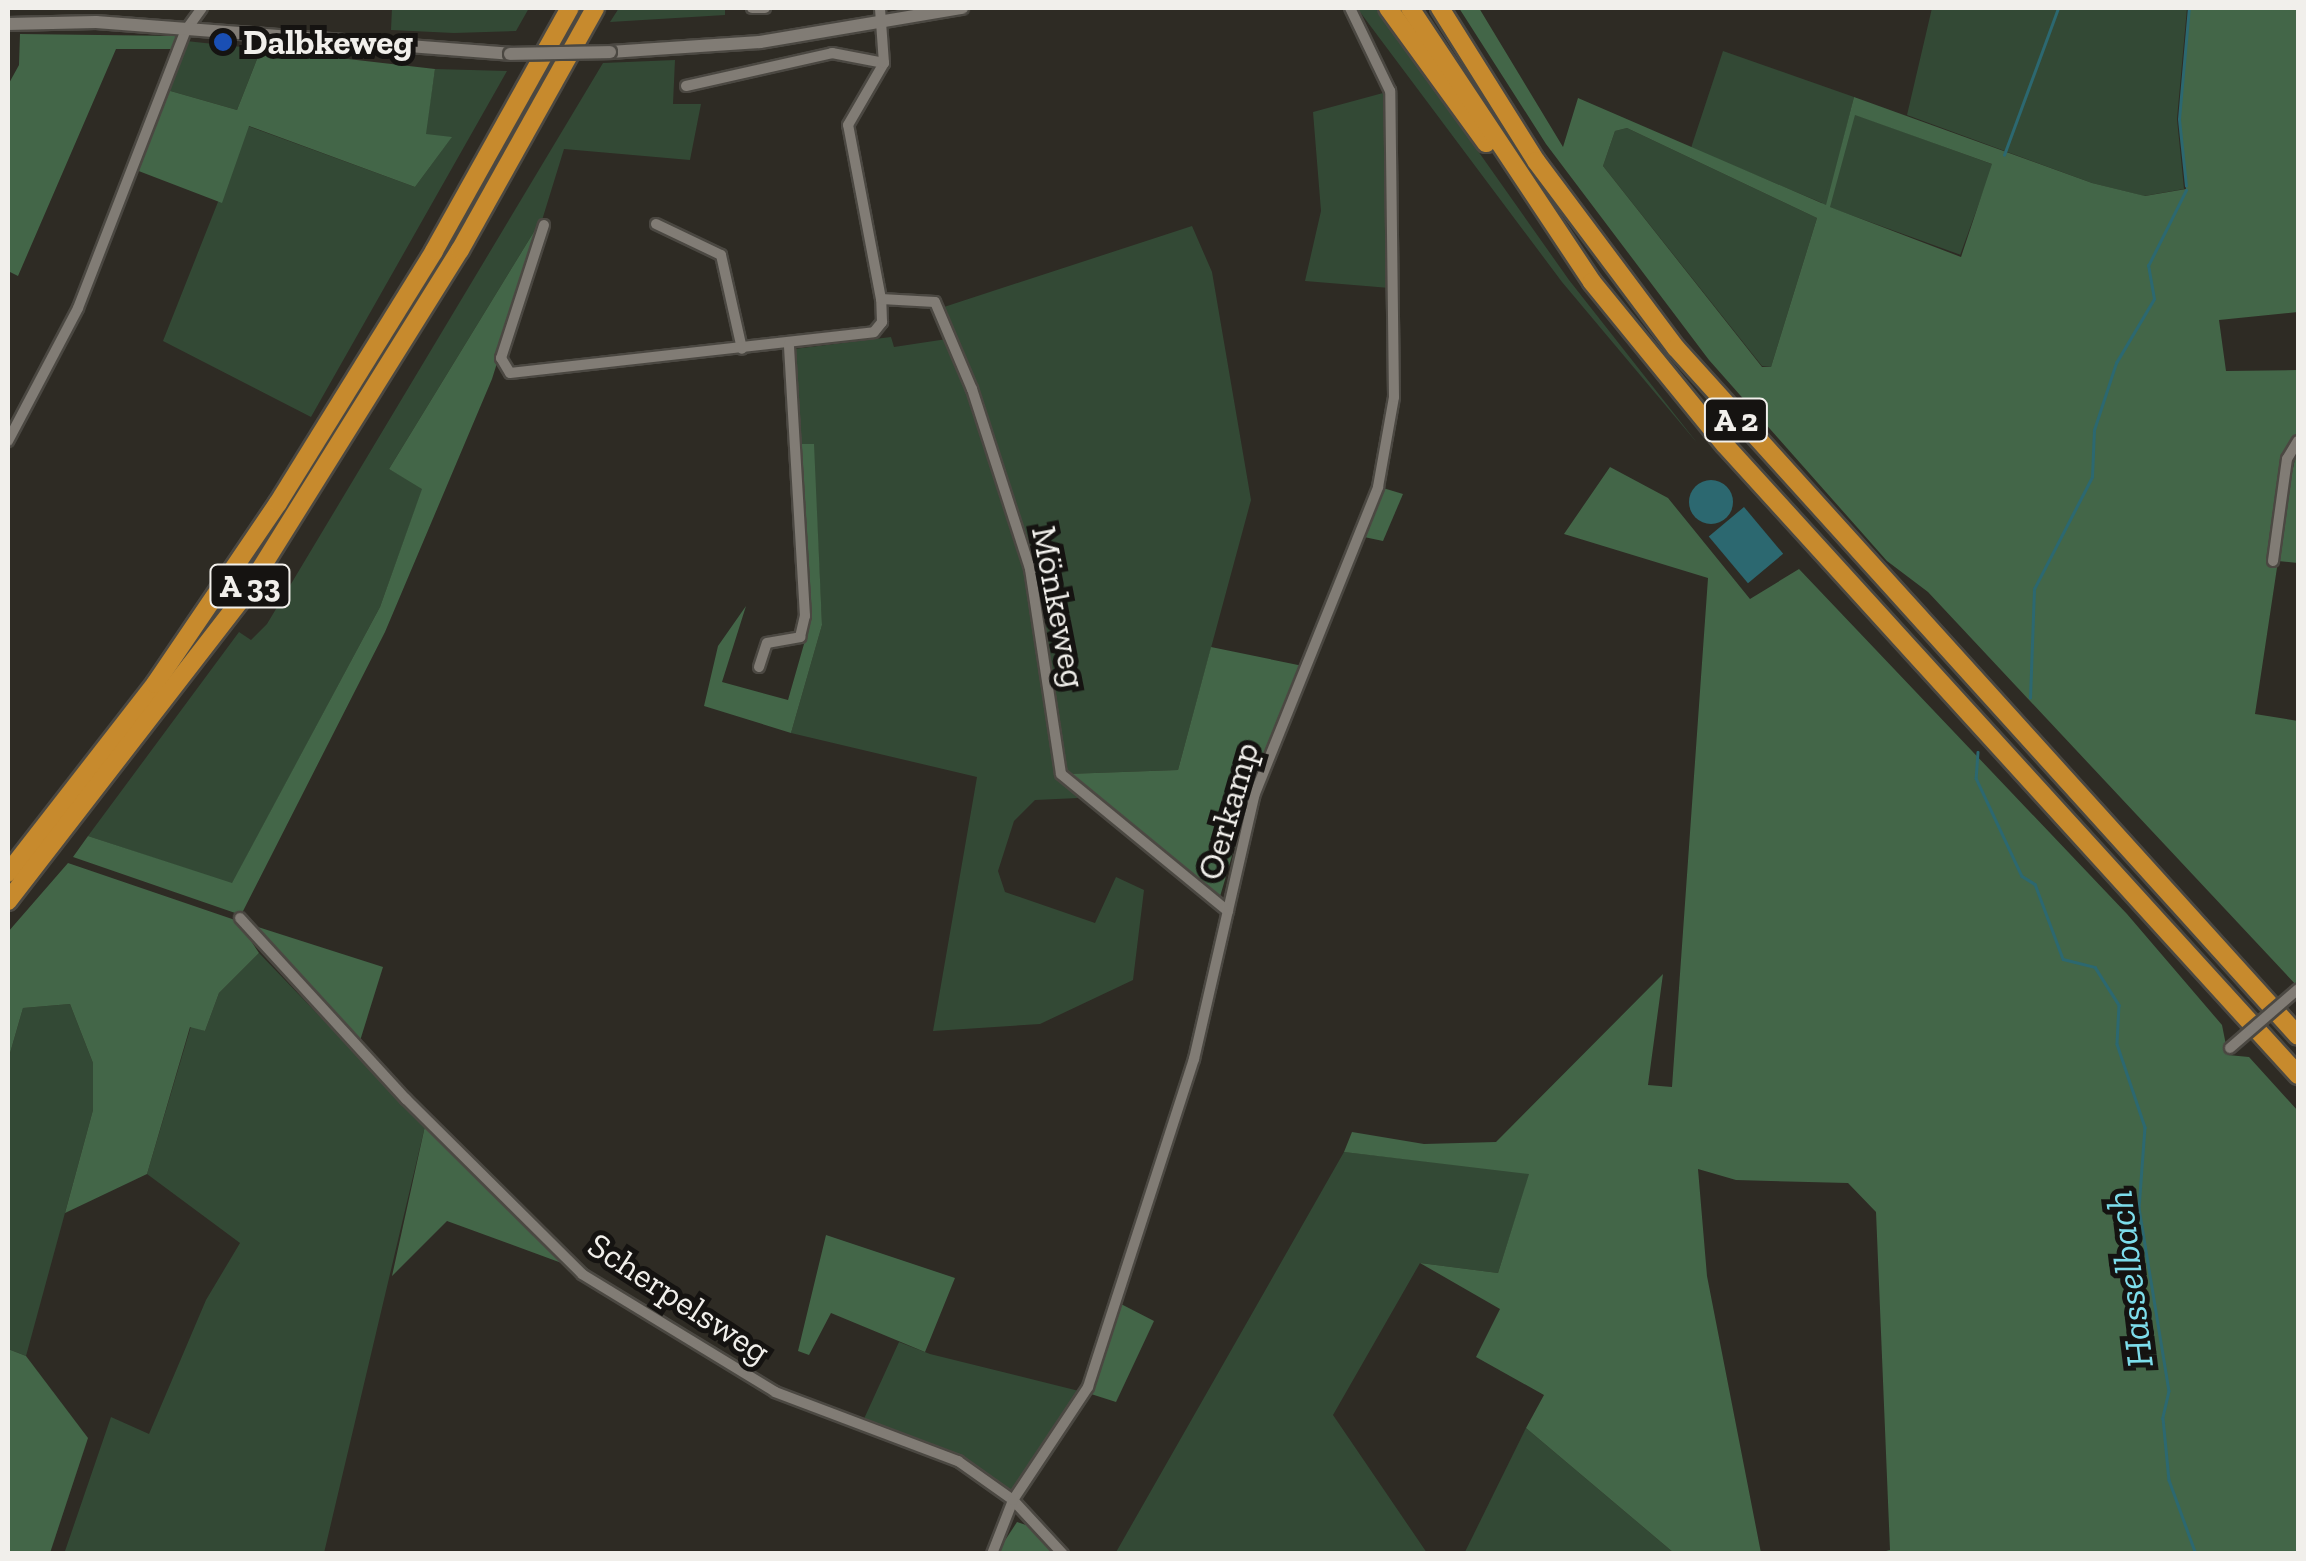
<!DOCTYPE html>
<html>
<head>
<meta charset="utf-8">
<style>
  body { margin:0 }
  #map { position:relative; width:2306px; height:1561px; overflow:hidden; background:#2e2b24; font-family:"Zilla Slab",serif }
  div>[style] { position:absolute }
  [style*='--x'] { left:calc(var(--x)*1px); top:calc(var(--y)*1px); width:calc(var(--w)*1px); rotate:calc(var(--a)*1deg) }
  .green>* { inset:0; background:#334935; transform-origin:0 0 }
  .forest>* { inset:0; background:#436648 }
  .water>* { inset:0; background:#2c6870; transform-origin:0 0 }
  .round { border-radius:50% }
  .stream>* { height:2.5px; margin:-1.25px; padding:0 1.25px; transform-origin:1.25px; border-radius:1.25px; background:#2c6870 }
  .roads { filter:drop-shadow(2px 0 #4b4842) drop-shadow(-2px 0 #4b4842) drop-shadow(0 2px #4b4842) drop-shadow(0 -2px #4b4842) }
  .minor>* { height:10px; margin:-5px; padding:0 5px; transform-origin:5px; border-radius:5px; background:#817c75 }
  .tertiary>* { height:12px; margin:-6px; padding:0 6px; transform-origin:6px; border-radius:6px; background:#817c75 }
  .motorway>* { height:18px; margin:-9px; padding:0 9px; transform-origin:9px; border-radius:9px; background:#c78a2d }
  .bridges { filter:drop-shadow(2px 0 #4b4842) drop-shadow(-2px 0 #4b4842) drop-shadow(0 2px #4b4842) drop-shadow(0 -2px #4b4842) }
  .minor-bridge>* { height:10px; margin:-5px; padding:0 5px; transform-origin:5px; border-radius:5px; background:#817c75 }
  .tertiary-bridge>* { height:12px; margin:-6px; padding:0 6px; transform-origin:6px; border-radius:6px; background:#817c75 }
  .dots>* { width:28px; height:28px; translate:-50% -50%; box-sizing:border-box; border:5px solid #151311; border-radius:50% }
  span { translate:-50% -50%; white-space:nowrap; text-align:center; line-height:1.15; -webkit-text-stroke:10px #151311; paint-order:stroke }
  .shield-label span { padding:2px 8px; background:#151311; border:2px solid; border-radius:8px; -webkit-text-stroke-width:0 }
  .shield-label { font-size:32px; color:#f1efeb; font-weight:700 }
  .poi-label { font-size:35px; color:#f1efeb; font-weight:700 }
  .left { translate:0 -50%; text-align:left }
  .street-label { font-size:35px; color:#f1efeb }
  .water-label { font-size:38px; color:#7dddeb; font-style:italic }
  .frame { position:absolute; inset:0; border:10px solid #f1efeb; pointer-events:none }
</style>
</head>
<body>
<div id="map">
  <div class="green">
    <div style="clip-path:polygon(392px 8px,529px 8px,516px 31px,454px 33px,391px 30px)"></div>
    <div style="clip-path:polygon(619px 8px,725px 8px,725px 15px,610px 22px)"></div>
    <div style="clip-path:polygon(1357px 8px,1377px 8px,1569px 280px,1698px 444px,1562px 282px)"></div>
    <div style="clip-path:polygon(1932px 8px,2187px 8px,2177px 119px,2184px 189px,2144px 196px,2092px 183px,1907px 115px)"></div>
    <div style="clip-path:polygon(186px 41px,261px 49px,237px 110px,167px 90px)"></div>
    <div style="clip-path:polygon(1723px 51px,1854px 97px,1827px 205px,1691px 148px)"></div>
    <div style="clip-path:polygon(675px 60px,673px 104px,701px 104px,690px 160px,564px 149px,543px 217px,389px 469px,423px 488px,380px 607px,232px 884px,88px 836px,239px 632px,251px 640px,267px 624px,603px 63px)"></div>
    <div style="clip-path:polygon(435px 69px,507px 71px,311px 417px,163px 341px,248px 126px,415px 187px,451px 138px,425px 135px)"></div>
    <div style="clip-path:polygon(1383px 93px,1390px 288px,1305px 281px,1321px 211px,1313px 112px)"></div>
    <div style="left:1854px;top:114px;width:148px;height:96px;rotate:20deg"></div>
    <div style="clip-path:polygon(1627px 128px,1817px 218px,1771px 367px,1762px 366px,1603px 166px,1615px 131px)"></div>
    <div style="clip-path:polygon(1192px 226px,1212px 272px,1251px 500px,1178px 770px,1067px 774px,1033px 570px,944px 307px)"></div>
    <div style="clip-path:polygon(891px 337px,894px 347px,947px 339px,968px 390px,1025px 570px,1057px 777px,1078px 798px,1035px 800px,1014px 821px,998px 871px,1005px 892px,1095px 923px,1116px 877px,1144px 890px,1133px 980px,1040px 1024px,933px 1031px,977px 777px,791px 733px,822px 625px,813px 444px,801px 444px,794px 349px)"></div>
    <div style="clip-path:polygon(259px 953px,425px 1126px,324px 1553px,64px 1554px,111px 1417px,149px 1434px,206px 1300px,240px 1243px,147px 1174px,191px 1026px,205px 1031px,219px 993px)"></div>
    <div style="clip-path:polygon(70px 1004px,93px 1063px,93px 1110px,26px 1356px,8px 1349px,8px 1060px,23px 1008px)"></div>
    <div style="clip-path:polygon(1344px 1152px,1530px 1173px,1498px 1273px,1420px 1263px,1333px 1415px,1427px 1553px,1115px 1554px)"></div>
    <div style="clip-path:polygon(899px 1342px,930px 1354px,1079px 1391px,1013px 1490px,1003px 1488px,949px 1450px,863px 1421px)"></div>
    <div style="clip-path:polygon(1526px 1428px,1674px 1553px,1464px 1554px)"></div>
  </div>
  <div class="forest">
    <div style="clip-path:polygon(evenodd,1459px 8px,1479px 8px,1563px 147px,1578px 98px,1826px 205px,1854px 97px,2092px 183px,2145px 196px,2186px 189px,2180px 119px,2190px 8px,2298px 8px,2298px 312px,2219px 320px,2226px 371px,2298px 370px,2298px 436px,2284px 453px,2274px 517px,2280px 525px,2298px 446px,2298px 563px,2278px 561px,2255px 714px,2298px 721px,2298px 987px,1928px 592px,1887px 561px,1709px 360px,1546px 144px,1459px 8px,1855px 115px,1992px 164px,1961px 257px,1830px 207px,1855px 115px,1459px 8px,1627px 128px,1817px 218px,1771px 367px,1762px 367px,1603px 166px,1615px 131px,1627px 128px)"></div>
    <div style="clip-path:polygon(20px 34px,178px 36px,173px 49px,116px 49px,18px 276px,8px 271px,8px 85px,19px 65px)"></div>
    <div style="clip-path:polygon(261px 49px,435px 69px,426px 134px,452px 137px,415px 187px,249px 126px,222px 203px,136px 170px,167px 90px,237px 110px)"></div>
    <div style="clip-path:polygon(543px 217px,492px 379px,385px 632px,241px 915px,73px 857px,88px 836px,232px 883px,380px 607px,422px 489px,389px 469px)"></div>
    <div style="clip-path:polygon(801px 444px,814px 444px,822px 625px,791px 733px,704px 706px,718px 646px,746px 606px,722px 682px,788px 700px,808px 630px)"></div>
    <div style="clip-path:polygon(1610px 467px,1668px 498px,1750px 599px,1799px 569px,2127px 914px,2222px 1025px,2228px 1055px,2249px 1057px,2298px 1111px,2298px 1553px,1878px 1553px,1890px 1550px,1876px 1212px,1848px 1183px,1736px 1180px,1698px 1169px,1707px 1276px,1761px 1553px,1674px 1553px,1526px 1428px,1544px 1395px,1476px 1357px,1500px 1309px,1420px 1263px,1498px 1273px,1529px 1174px,1344px 1152px,1352px 1132px,1424px 1144px,1496px 1142px,1663px 974px,1648px 1085px,1672px 1087px,1708px 578px,1564px 534px)"></div>
    <div style="clip-path:polygon(1383px 488px,1403px 494px,1383px 541px,1364px 537px)"></div>
    <div style="clip-path:polygon(1211px 647px,1303px 666px,1249px 798px,1219px 900px,1067px 774px,1178px 770px)"></div>
    <div style="clip-path:polygon(68px 863px,238px 921px,259px 953px,219px 993px,205px 1031px,190px 1027px,147px 1174px,65px 1213px,93px 1110px,93px 1063px,70px 1004px,23px 1008px,8px 1060px,8px 932px)"></div>
    <div style="clip-path:polygon(245px 923px,383px 967px,359px 1044px)"></div>
    <div style="clip-path:polygon(425px 1126px,567px 1265px,447px 1221px,392px 1276px)"></div>
    <div style="clip-path:polygon(826px 1235px,955px 1278px,925px 1352px,831px 1313px,809px 1355px,798px 1351px)"></div>
    <div style="clip-path:polygon(1121px 1304px,1154px 1321px,1116px 1402px,1091px 1394px)"></div>
    <div style="clip-path:polygon(8px 1349px,26px 1356px,88px 1438px,50px 1553px,8px 1553px)"></div>
    <div style="clip-path:polygon(1017px 1522px,1029px 1526px,1054px 1553px,996px 1554px)"></div>
  </div>
  <div class="water">
    <div class="round" style="left:1689px;top:480px;width:44px;height:44px"></div>
    <div style="left:1744px;top:507px;width:61px;height:46px;rotate:50deg"></div>
  </div>
  <div class="stream">
    <div style="--x:2004;--y:155;--w:157;--a:-69.8"></div>
    <div style="--x:2186;--y:186;--w:67;--a:-96"></div>
    <div style="--x:2179;--y:119;--w:111;--a:-84.9"></div>
    <div style="--x:2030;--y:698;--w:109;--a:-87.9"></div>
    <div style="--x:2034;--y:589;--w:126;--a:-62.6"></div>
    <div style="--x:2092;--y:477;--w:47;--a:-87.6"></div>
    <div style="--x:2094;--y:430;--w:71;--a:-71.8"></div>
    <div style="--x:2116;--y:363;--w:74;--a:-59.3"></div>
    <div style="--x:2154;--y:299;--w:34;--a:-100"></div>
    <div style="--x:2148;--y:266;--w:85;--a:-63.4"></div>
    <div style="--x:1978;--y:752;--w:26;--a:94"></div>
    <div style="--x:1976;--y:778;--w:108;--a:64.9"></div>
    <div style="--x:2022;--y:876;--w:15;--a:32"></div>
    <div style="--x:2035;--y:884;--w:80;--a:69.5"></div>
    <div style="--x:2063;--y:959;--w:33;--a:14"></div>
    <div style="--x:2095;--y:967;--w:45;--a:57.7"></div>
    <div style="--x:2119;--y:1005;--w:39;--a:93"></div>
    <div style="--x:2117;--y:1044;--w:88;--a:71.4"></div>
    <div style="--x:2145;--y:1127;--w:81;--a:94.2"></div>
    <div style="--x:2139;--y:1208;--w:185;--a:80.7"></div>
    <div style="--x:2169;--y:1391;--w:28;--a:103"></div>
    <div style="--x:2163;--y:1418;--w:62;--a:84.5"></div>
    <div style="--x:2169;--y:1480;--w:79;--a:70"></div>
  </div>
  <div class="roads">
    <div class="minor">
      <div style="--x:752;--y:8;--w:13;--a:0"></div>
      <div style="--x:686;--y:86;--w:150;--a:-12.7"></div>
      <div style="--x:832;--y:53;--w:53;--a:10.9"></div>
      <div style="--x:656;--y:224;--w:72;--a:25.5"></div>
      <div style="--x:721;--y:255;--w:96;--a:77.4"></div>
      <div style="--x:544;--y:225;--w:140;--a:107.9"></div>
      <div style="--x:501;--y:358;--w:17;--a:59"></div>
      <div style="--x:510;--y:373;--w:366;--a:-6.4"></div>
      <div style="--x:874;--y:332;--w:13;--a:-51"></div>
      <div style="--x:882;--y:322;--w:23;--a:-92"></div>
      <div style="--x:881;--y:299;--w:177;--a:-100.7"></div>
      <div style="--x:848;--y:125;--w:72;--a:-59.9"></div>
      <div style="--x:884;--y:63;--w:55;--a:-94.2"></div>
      <div style="--x:881;--y:299;--w:54;--a:3.2"></div>
      <div style="--x:935;--y:302;--w:95;--a:67"></div>
      <div style="--x:972;--y:389;--w:189;--a:72.1"></div>
      <div style="--x:1030;--y:569;--w:207;--a:81.4"></div>
      <div style="--x:1061;--y:774;--w:216;--a:39.4"></div>
      <div style="--x:8;--y:441;--w:150;--a:-62.2"></div>
      <div style="--x:78;--y:308;--w:298;--a:-68.8"></div>
      <div style="--x:186;--y:30;--w:27;--a:-54"></div>
      <div style="--x:2273;--y:561;--w:103;--a:-82.2"></div>
      <div style="--x:2287;--y:459;--w:21;--a:-59"></div>
      <div style="--x:759;--y:667;--w:25;--a:-72"></div>
      <div style="--x:767;--y:643;--w:34;--a:-10"></div>
      <div style="--x:800;--y:637;--w:22;--a:-77"></div>
      <div style="--x:805;--y:616;--w:272;--a:-93.4"></div>
      <div style="--x:240;--y:918;--w:246;--a:47.5"></div>
      <div style="--x:406;--y:1099;--w:248;--a:44.8"></div>
      <div style="--x:582;--y:1274;--w:226;--a:31.4"></div>
      <div style="--x:775;--y:1392;--w:196;--a:20.7"></div>
      <div style="--x:958;--y:1461;--w:67;--a:35.3"></div>
      <div style="--x:1013;--y:1500;--w:74;--a:47.2"></div>
      <div style="--x:992;--y:1554;--w:58;--a:-68.7"></div>
      <div style="--x:1013;--y:1500;--w:136;--a:-56.4"></div>
      <div style="--x:1088;--y:1387;--w:345;--a:-72.1"></div>
      <div style="--x:1194;--y:1059;--w:270;--a:-77.1"></div>
      <div style="--x:1254;--y:796;--w:333;--a:-68.1"></div>
      <div style="--x:1378;--y:487;--w:91;--a:-79.9"></div>
      <div style="--x:1394;--y:397;--w:306;--a:-90.7"></div>
      <div style="--x:1390;--y:91;--w:92;--a:-115.7"></div>
    </div>
    <div class="tertiary">
      <div style="--x:8;--y:24;--w:88;--a:-1.3"></div>
      <div style="--x:96;--y:22;--w:415;--a:4.4"></div>
      <div style="--x:610;--y:52;--w:150;--a:-3.8"></div>
      <div style="--x:760;--y:42;--w:205;--a:-9.6"></div>
    </div>
    <div class="motorway">
      <div style="--x:1388;--y:8;--w:167;--a:54"></div>
      <div style="--x:1410;--y:8;--w:329;--a:56.4"></div>
      <div style="--x:1592;--y:282;--w:210;--a:50.8"></div>
      <div style="--x:1725;--y:445;--w:852;--a:47.71"></div>
      <div style="--x:1440;--y:8;--w:181;--a:57.9"></div>
      <div style="--x:1536;--y:161;--w:234;--a:53.2"></div>
      <div style="--x:1676;--y:348;--w:927;--a:47.88"></div>
      <div style="--x:8;--y:873;--w:239;--a:-52.1"></div>
      <div style="--x:155;--y:684;--w:219;--a:-55.8"></div>
      <div style="--x:278;--y:503;--w:296;--a:-58.2"></div>
      <div style="--x:434;--y:251;--w:278;--a:-60.8"></div>
      <div style="--x:8;--y:901;--w:384;--a:-52.3"></div>
      <div style="--x:243;--y:597;--w:409;--a:-58"></div>
      <div style="--x:460;--y:250;--w:277;--a:-60.8"></div>
    </div>
  </div>
  <div class="bridges">
    <div class="minor-bridge">
      <div style="--x:2230;--y:1048;--w:89;--a:-40.9"></div>
    </div>
    <div class="tertiary-bridge">
      <div style="--x:510;--y:54;--w:100;--a:-1.1"></div>
    </div>
  </div>
  <div class="dots">
    <div style="left:223px;top:42px;background:#1a4fb4"></div>
  </div>
  <div class="shield-label">
    <span style="left:1736px;top:420px">A 2</span>
    <span style="left:250px;top:586px">A 33</span>
  </div>
  <div class="poi-label">
    <span class="left" style="left:243px;top:42px">Dalbkeweg</span>
  </div>
  <div class="street-label">
    <span style="left:1059px;top:607px;rotate:79deg">Mönkeweg</span>
    <span style="left:1228px;top:811px;rotate:-74deg">Oerkamp</span>
    <span style="left:679px;top:1298px;rotate:33deg">Scherpelsweg</span>
  </div>
  <div class="water-label">
    <span style="left:2130px;top:1279px;rotate:-97deg">Hasselbach</span>
  </div>
  <div class="frame"></div>
</div>
</body>
</html>
